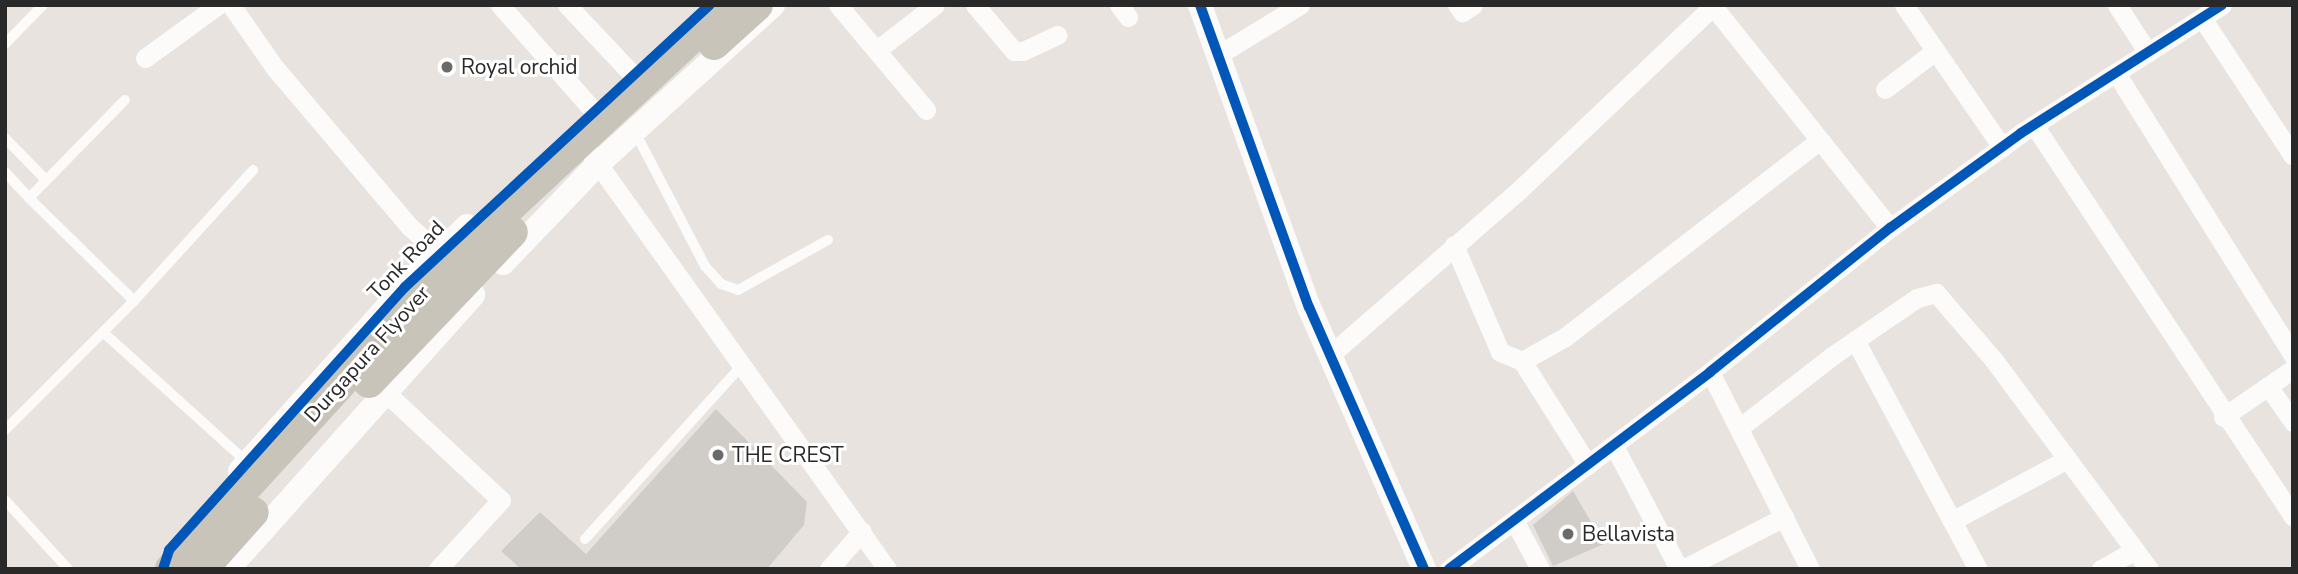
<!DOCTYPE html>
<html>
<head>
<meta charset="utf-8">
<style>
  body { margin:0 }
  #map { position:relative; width:2298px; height:574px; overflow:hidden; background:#e8e3de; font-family:"Nunito Sans",sans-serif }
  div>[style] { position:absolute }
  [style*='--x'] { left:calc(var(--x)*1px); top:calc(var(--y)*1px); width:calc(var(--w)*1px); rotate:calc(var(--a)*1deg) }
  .building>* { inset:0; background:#d0cdc9 }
  .service>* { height:10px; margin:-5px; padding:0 5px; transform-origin:5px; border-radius:5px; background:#fcfbfa }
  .minor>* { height:19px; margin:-9.5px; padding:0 9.5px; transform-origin:9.5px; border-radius:9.5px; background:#fcfbfa }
  .tertiary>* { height:24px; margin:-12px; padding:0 12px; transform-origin:12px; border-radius:12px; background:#fcfbfa }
  .primary>* { height:32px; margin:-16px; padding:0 16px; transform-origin:16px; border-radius:16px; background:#c9c4b9 }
  .cycleway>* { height:10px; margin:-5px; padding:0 5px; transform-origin:5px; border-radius:5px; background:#0057b8 }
  .dots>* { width:19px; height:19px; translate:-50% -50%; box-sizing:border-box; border:4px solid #fff; border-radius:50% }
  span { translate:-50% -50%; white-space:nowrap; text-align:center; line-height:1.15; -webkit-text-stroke:6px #fff; paint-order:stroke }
  .poi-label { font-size:21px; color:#292929 }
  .left { translate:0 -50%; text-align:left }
  .street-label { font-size:21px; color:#292929 }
  .frame { position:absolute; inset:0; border:7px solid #292929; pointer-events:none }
</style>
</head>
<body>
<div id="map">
  <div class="building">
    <div style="clip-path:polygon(716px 409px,807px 502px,804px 525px,767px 569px,521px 569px,501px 551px,540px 512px,586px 554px)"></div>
    <div style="clip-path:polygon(1573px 491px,1604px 544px,1553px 566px,1533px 525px)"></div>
  </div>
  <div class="service">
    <div style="--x:5;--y:44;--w:54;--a:-45.7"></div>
    <div style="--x:635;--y:132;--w:151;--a:62.4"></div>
    <div style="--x:705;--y:266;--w:24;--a:48"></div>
    <div style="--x:721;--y:284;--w:18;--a:19"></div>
    <div style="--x:738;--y:290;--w:103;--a:-29.1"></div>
    <div style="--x:5;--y:138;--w:59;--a:45.7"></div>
    <div style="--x:5;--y:172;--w:35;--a:47"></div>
    <div style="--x:29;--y:198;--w:137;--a:-45.6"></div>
    <div style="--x:29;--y:198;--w:147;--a:44.4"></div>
    <div style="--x:104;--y:333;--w:193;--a:42.1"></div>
    <div style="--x:5;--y:430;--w:182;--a:-45"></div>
    <div style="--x:134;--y:301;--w:177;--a:-47.7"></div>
    <div style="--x:5;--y:500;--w:93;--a:47.6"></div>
    <div style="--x:585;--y:539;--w:234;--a:-47.9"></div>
  </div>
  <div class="minor">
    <div style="--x:231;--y:5;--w:77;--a:55.1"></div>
    <div style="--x:275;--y:68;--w:209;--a:49.7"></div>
    <div style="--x:410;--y:227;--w:38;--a:42"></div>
    <div style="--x:500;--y:5;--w:140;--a:48.5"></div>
    <div style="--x:567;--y:5;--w:95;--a:46.7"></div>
    <div style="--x:838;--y:5;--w:137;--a:50"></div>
    <div style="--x:975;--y:5;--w:60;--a:49.7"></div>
    <div style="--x:1014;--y:51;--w:9;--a:0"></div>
    <div style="--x:1023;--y:51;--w:38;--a:-25"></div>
    <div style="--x:1119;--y:5;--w:15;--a:53"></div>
    <div style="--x:1457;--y:5;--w:9;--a:54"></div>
    <div style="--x:1462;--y:12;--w:13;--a:-32"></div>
    <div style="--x:1712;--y:5;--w:285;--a:51.4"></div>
    <div style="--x:1904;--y:5;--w:173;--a:55.4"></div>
    <div style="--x:2117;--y:5;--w:57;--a:57.1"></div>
    <div style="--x:2202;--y:18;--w:165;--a:56.6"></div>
    <div style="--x:877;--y:50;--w:73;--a:-37.8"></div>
    <div style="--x:1218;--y:55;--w:96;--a:-31.4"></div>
    <div style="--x:145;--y:58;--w:90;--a:-36"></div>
    <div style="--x:2116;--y:73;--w:333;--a:57.9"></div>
    <div style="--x:1885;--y:89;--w:63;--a:-37.2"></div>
    <div style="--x:2034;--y:125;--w:470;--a:56.5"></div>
    <div style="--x:591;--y:154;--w:510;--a:54.5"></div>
    <div style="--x:1454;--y:245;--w:116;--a:66.7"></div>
    <div style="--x:1500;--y:352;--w:24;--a:22"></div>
    <div style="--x:1522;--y:361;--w:49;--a:-29.2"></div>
    <div style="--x:1565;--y:337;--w:321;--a:-37.7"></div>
    <div style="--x:1855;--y:340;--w:260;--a:61.8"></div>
    <div style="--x:1330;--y:355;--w:247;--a:-41.1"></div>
    <div style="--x:1516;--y:193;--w:272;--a:-43.5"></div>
    <div style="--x:1522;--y:361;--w:123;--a:57.6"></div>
    <div style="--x:1710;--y:372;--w:221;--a:63.1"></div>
    <div style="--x:2268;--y:386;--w:44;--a:55.2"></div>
    <div style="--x:384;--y:391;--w:160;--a:43"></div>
    <div style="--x:501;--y:500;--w:93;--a:132.4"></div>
    <div style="--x:2223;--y:417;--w:85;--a:-34.4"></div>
    <div style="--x:1739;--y:428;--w:118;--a:-37.7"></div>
    <div style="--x:1832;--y:356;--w:103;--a:-34.3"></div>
    <div style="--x:1917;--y:298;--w:20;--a:-15"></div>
    <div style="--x:1936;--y:293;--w:87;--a:49.2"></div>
    <div style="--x:1993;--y:359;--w:262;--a:53.4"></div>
    <div style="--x:1614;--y:446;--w:139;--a:62.1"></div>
    <div style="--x:1514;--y:520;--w:55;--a:62"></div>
    <div style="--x:1952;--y:521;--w:131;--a:-28.3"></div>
    <div style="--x:829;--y:569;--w:50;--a:-49"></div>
    <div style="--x:1449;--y:569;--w:327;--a:-37"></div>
    <div style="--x:1710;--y:372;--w:231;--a:-38.7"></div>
    <div style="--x:1890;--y:228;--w:162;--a:-35.9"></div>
    <div style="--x:2021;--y:133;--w:238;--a:-32.5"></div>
    <div style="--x:1683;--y:569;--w:114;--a:-27.2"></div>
    <div style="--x:2101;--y:569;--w:39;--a:-29"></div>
  </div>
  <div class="tertiary">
    <div style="--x:1200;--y:5;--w:321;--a:70.2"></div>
    <div style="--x:1309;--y:307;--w:286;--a:66.3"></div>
    <div style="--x:503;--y:263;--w:139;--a:-46.2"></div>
    <div style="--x:599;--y:163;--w:235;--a:-42.2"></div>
    <div style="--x:240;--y:471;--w:247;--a:-48.1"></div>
    <div style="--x:405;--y:287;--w:87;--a:-44.5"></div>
    <div style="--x:228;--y:569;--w:368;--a:-48.2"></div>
  </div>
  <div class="primary">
    <div style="--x:714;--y:44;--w:58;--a:-42.2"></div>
    <div style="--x:369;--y:382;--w:207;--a:-46.4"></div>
    <div style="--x:171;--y:569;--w:424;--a:-47.6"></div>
    <div style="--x:457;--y:256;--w:368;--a:-43"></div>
    <div style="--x:202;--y:569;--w:76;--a:-48.2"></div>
  </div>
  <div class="cycleway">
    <div style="--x:1200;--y:5;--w:321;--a:70.2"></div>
    <div style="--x:1309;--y:307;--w:286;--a:66.3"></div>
    <div style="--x:163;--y:569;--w:20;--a:-72"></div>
    <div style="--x:169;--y:550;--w:353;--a:-48.1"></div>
    <div style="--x:405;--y:287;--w:415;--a:-42.8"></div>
    <div style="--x:1449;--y:569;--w:327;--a:-37"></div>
    <div style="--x:1710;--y:372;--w:231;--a:-38.7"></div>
    <div style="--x:1890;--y:228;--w:162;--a:-35.9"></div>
    <div style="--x:2021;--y:133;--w:238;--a:-32.5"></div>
  </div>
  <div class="dots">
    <div style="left:447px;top:67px;background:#6c6a68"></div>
    <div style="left:718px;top:455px;background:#6c6a68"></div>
    <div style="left:1568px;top:534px;background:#6c6a68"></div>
  </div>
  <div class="poi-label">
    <span class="left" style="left:461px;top:67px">Royal orchid</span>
    <span class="left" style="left:732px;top:455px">THE CREST</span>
    <span class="left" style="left:1582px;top:534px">Bellavista</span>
  </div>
  <div class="street-label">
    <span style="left:406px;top:260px;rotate:-46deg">Tonk Road</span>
    <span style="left:367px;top:354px;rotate:-48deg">Durgapura Flyover</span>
  </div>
  <div class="frame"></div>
</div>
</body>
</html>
